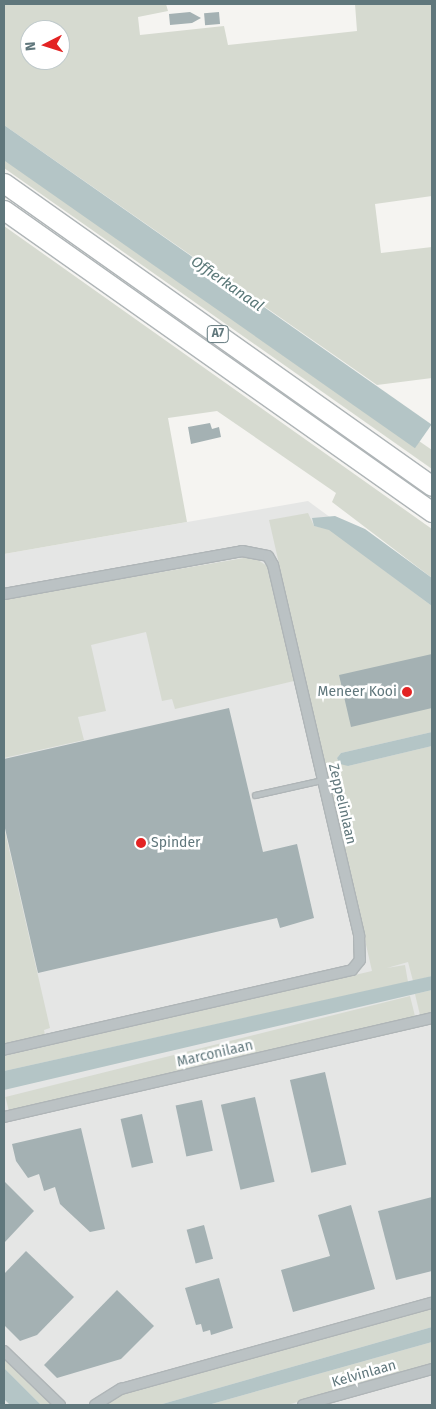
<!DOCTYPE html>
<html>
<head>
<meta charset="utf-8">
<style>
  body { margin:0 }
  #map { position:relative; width:436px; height:1409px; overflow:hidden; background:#f5f4f1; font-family:"Fira Sans",sans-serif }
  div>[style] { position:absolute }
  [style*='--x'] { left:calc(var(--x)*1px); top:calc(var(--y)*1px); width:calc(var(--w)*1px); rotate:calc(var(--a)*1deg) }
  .built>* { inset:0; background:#e5e6e5 }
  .green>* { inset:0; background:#d6dad0; transform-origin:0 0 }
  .water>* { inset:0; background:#b4c5c6; transform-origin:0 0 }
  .building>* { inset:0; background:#a4b1b3; transform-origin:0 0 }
  .roads { filter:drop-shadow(1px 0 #afb5b7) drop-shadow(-1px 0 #afb5b7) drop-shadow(0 1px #afb5b7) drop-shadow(0 -1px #afb5b7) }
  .service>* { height:5px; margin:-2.5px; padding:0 2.5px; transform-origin:2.5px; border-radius:2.5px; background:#bbc2c4 }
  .minor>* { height:10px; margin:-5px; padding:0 5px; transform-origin:5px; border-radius:5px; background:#bbc2c4 }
  .motorway>* { height:19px; margin:-9.5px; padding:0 9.5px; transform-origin:9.5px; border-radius:9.5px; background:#fff }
  .dots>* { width:14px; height:14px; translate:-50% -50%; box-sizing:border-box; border:2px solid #fff; border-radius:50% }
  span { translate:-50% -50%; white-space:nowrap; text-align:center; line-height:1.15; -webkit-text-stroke:5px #fff; paint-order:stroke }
  .shield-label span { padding:1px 4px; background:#fff; border:1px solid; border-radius:4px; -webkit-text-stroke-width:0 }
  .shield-label { font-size:12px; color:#60777c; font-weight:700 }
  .poi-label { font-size:14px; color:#60777c }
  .right { translate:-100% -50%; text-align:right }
  .left { translate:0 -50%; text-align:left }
  .street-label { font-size:14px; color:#60777c }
  .water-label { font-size:15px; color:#5a7878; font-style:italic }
  .frame { position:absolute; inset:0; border:5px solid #60777c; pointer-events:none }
  .north { position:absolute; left:20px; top:20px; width:50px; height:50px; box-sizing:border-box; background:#fff; border:1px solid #bfc9cb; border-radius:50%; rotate:265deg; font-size:14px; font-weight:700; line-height:20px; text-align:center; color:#60777c }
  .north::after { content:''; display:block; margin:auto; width:18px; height:22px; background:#e32323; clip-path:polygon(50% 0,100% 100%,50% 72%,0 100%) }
</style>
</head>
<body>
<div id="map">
  <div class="built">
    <div style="clip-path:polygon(308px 501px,432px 592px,432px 1405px,4px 1405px,4px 554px)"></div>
  </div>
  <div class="green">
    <div style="clip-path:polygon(evenodd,4px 4px,166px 4px,168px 11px,138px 17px,140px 35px,224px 26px,228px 45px,357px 31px,355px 4px,432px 4px,432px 196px,375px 204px,381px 253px,432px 247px,432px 378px,377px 385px,4px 125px,4px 4px,30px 30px,60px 30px,60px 60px,30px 60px,30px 30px)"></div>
    <div style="clip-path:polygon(4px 154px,432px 450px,432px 469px,4px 168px)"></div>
    <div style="clip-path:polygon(4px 226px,432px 529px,432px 578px,332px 502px,336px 493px,217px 411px,168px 418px,187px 522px,4px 554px)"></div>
    <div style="clip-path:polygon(308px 513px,314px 526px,329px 529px,432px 606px,432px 732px,341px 753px,337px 758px,348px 766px,432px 746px,432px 976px,413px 981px,408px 962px,387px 968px,405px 965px,408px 982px,4px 1071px,4px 1056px,372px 971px,269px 520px)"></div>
    <div style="clip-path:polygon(244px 558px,255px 558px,267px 566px,294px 681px,175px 709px,172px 699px,162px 701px,146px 632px,91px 645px,106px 711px,78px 717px,84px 740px,4px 758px,4px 599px)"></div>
    <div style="clip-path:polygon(4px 827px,50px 1028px,44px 1030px,45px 1035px,4px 1045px)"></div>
    <div style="clip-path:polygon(432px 990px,432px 1012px,420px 1015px,415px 994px)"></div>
    <div style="left:410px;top:996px;width:21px;height:417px;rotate:76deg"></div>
    <div style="clip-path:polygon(432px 1306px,432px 1327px,159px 1405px,101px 1405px,126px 1393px)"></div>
    <div style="clip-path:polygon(432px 1342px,432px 1364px,287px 1405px,208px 1405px)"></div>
    <div style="clip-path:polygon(4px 1359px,51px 1405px,41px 1405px,4px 1368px)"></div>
  </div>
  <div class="water">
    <div style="left:4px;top:125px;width:522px;height:29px;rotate:35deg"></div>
    <div style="clip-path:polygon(335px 516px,365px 529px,432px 578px,432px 606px,329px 530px,314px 526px,312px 518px)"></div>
    <div style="clip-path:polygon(432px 732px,432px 746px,348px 766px,340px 764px,337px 758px,341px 753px)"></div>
    <div style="clip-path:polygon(432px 976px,432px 990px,4px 1090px,4px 1071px)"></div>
    <div style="clip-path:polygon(432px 1327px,432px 1342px,208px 1405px,159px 1405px)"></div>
    <div style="clip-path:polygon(4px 1368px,41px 1405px,10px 1405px,4px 1399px)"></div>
  </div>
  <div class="building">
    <div style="clip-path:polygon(190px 12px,201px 18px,192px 23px,170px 25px,169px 14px)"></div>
    <div style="left:219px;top:12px;width:12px;height:15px;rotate:85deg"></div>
    <div style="clip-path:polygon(210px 423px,212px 429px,219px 427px,221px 437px,191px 444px,188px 427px)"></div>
    <div style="clip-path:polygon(432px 654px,432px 708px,351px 727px,339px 675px)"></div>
    <div style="clip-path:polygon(229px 708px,263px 852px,297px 844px,314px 918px,280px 928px,277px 918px,38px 973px,4px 824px,4px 759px)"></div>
    <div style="left:325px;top:1072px;width:95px;height:36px;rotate:77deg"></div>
    <div style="left:255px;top:1097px;width:87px;height:35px;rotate:77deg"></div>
    <div style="left:202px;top:1100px;width:52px;height:27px;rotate:78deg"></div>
    <div style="left:142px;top:1114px;width:50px;height:22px;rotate:77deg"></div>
    <div style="clip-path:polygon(81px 1128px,105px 1229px,90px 1232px,60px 1204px,55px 1187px,44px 1191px,39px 1174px,28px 1178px,16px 1161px,12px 1144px)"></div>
    <div style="clip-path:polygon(4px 1181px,34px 1211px,4px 1243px)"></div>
    <div style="clip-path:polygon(432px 1197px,432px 1271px,396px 1280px,378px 1211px)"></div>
    <div style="clip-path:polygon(351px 1205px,375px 1289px,293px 1312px,281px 1270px,330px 1256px,318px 1215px)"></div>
    <div style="left:204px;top:1225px;width:35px;height:18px;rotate:75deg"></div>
    <div style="clip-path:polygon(26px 1251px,74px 1297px,37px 1335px,20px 1341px,4px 1325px,4px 1274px)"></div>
    <div style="clip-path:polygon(219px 1278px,233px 1328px,211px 1335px,210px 1330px,203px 1332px,201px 1324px,196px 1325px,185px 1288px)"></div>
    <div style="clip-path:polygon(117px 1290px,154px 1326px,121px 1359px,57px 1378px,44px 1365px)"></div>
  </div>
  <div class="roads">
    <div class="service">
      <div style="--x:255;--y:795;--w:69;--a:-12.6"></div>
    </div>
    <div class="minor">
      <div style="--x:4;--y:594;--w:242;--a:-10.2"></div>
      <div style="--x:242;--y:551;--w:26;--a:11"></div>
      <div style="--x:268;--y:556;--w:10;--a:61"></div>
      <div style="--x:273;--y:565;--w:381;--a:76.9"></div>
      <div style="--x:359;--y:936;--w:24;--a:88"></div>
      <div style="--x:360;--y:960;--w:13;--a:129"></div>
      <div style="--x:352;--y:970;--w:357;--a:167.1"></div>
      <div style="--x:4;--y:1117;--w:439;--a:-13"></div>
      <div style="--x:4;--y:1351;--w:78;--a:44"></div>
      <div style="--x:95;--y:1405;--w:31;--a:-32"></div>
      <div style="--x:121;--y:1389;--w:323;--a:-15.5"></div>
      <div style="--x:303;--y:1405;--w:134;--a:-15.6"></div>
    </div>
    <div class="motorway">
      <div style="--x:4;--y:183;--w:524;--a:35.3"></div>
      <div style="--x:4;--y:210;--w:524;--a:35.21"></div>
    </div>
  </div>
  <div class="dots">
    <div style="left:407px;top:692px;background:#e32323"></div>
    <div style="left:141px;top:843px;background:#e32323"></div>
  </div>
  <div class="shield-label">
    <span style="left:218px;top:334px">A7</span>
  </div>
  <div class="poi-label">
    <span class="right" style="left:397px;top:692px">Meneer Kooi</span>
    <span class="left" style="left:151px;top:843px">Spinder</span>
  </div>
  <div class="street-label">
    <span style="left:342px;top:804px;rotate:77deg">Zeppelinlaan</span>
    <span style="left:215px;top:1054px;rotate:-13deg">Marconilaan</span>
    <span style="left:364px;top:1374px;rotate:-16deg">Kelvinlaan</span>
  </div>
  <div class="water-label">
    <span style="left:227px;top:284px;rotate:35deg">Offierkanaal</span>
  </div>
  <div class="frame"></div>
  <div class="north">N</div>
</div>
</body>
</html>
